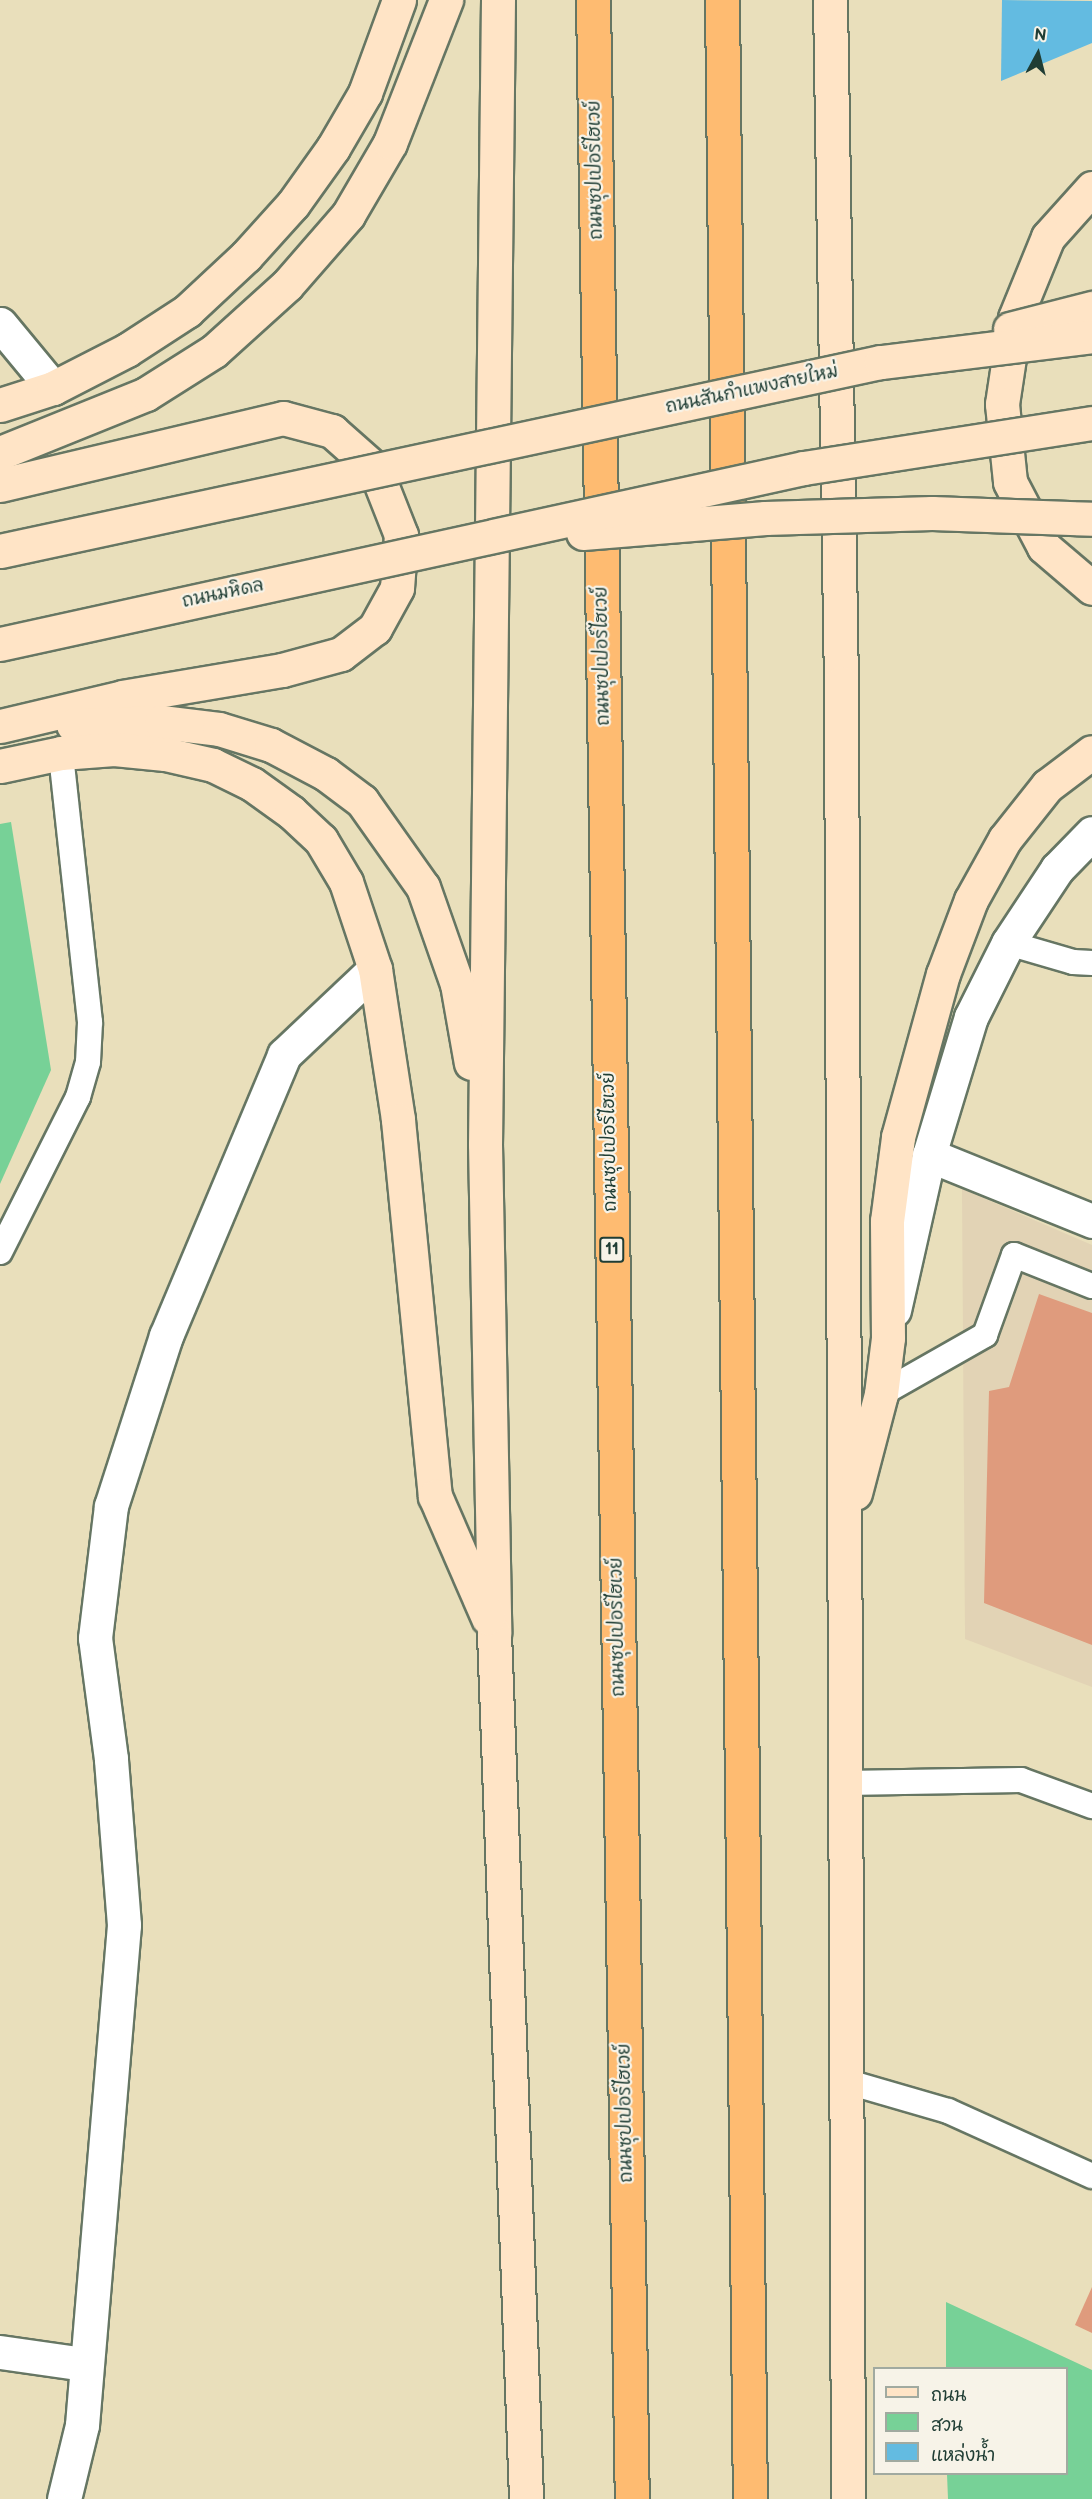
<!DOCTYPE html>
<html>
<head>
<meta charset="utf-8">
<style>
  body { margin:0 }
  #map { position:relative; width:1092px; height:2499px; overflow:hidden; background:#e9dfbb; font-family:"Balsamiq Sans","Playpen Sans Thai",sans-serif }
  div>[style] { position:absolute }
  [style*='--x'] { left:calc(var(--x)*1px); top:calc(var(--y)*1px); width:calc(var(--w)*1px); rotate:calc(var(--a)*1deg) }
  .built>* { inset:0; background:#e2d3b5 }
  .green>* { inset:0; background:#77d197 }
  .water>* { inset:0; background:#63bbe1 }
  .building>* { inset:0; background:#df9b7d }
  .roads { filter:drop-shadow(2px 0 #667663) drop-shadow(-2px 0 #667663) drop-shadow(0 2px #667663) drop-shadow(0 -2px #667663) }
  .service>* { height:24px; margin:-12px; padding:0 12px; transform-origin:12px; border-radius:12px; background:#fff }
  .minor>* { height:33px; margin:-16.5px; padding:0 16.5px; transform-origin:16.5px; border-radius:16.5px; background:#fff }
  .secondary>* { height:33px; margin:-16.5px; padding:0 16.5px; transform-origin:16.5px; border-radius:16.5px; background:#ffe4c6 }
  .trunk>* { height:33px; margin:-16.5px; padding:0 16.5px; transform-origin:16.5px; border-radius:16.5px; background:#febb71 }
  .bridges { filter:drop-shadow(2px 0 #667663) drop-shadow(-2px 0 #667663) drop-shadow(0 2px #667663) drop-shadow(0 -2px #667663) }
  .secondary-bridge>* { height:33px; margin:-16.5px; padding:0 16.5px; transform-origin:16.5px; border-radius:16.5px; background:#ffe4c6 }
  span { translate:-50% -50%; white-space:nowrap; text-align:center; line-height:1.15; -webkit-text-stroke:4.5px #f7f3e8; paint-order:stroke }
  .shield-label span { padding:2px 4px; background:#f7f3e8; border:2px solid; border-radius:4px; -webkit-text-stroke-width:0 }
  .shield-label { font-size:16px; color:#1f3d34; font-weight:700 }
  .street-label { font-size:18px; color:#1f3d34 }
  .legend { position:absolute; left:873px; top:2367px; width:195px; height:108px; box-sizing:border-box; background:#f7f3e8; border:2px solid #a1aaa0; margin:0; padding:8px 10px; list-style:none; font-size:18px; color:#1f3d34 }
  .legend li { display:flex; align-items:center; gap:12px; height:30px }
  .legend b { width:30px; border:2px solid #a1aaa0 }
  .north { position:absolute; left:1008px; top:24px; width:60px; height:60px; -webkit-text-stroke:4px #f7f3e8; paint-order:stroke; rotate:7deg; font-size:16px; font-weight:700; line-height:24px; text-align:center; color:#1f3d34 }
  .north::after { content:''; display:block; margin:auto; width:21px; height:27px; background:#1f3d34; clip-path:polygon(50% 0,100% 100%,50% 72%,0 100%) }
</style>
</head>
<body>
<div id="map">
  <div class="built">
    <div style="clip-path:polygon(962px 1189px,1092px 1245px,1092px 1687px,965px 1639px)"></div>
  </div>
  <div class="green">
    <div style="clip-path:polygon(11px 822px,51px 1070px,0 1184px,0 824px)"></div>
    <div style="clip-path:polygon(946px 2302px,1092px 2370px,1092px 2499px,948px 2499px,947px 2474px,1066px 2474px,1066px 2368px,946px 2368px)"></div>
  </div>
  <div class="water">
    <div style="clip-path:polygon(1002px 0,1092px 1px,1092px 43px,1001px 81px)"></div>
  </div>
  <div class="building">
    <div style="clip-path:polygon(1039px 1294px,1092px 1313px,1092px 1645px,984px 1603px,989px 1391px,1009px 1387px)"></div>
    <div style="clip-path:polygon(1092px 2287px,1092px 2333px,1075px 2325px)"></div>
  </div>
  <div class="roads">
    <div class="service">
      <div style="--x:1008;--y:943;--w:68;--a:16.3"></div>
      <div style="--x:1073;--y:962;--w:19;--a:3"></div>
      <div style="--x:0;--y:1252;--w:174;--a:-63.3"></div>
      <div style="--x:78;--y:1097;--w:36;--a:-74"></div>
      <div style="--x:88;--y:1062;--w:40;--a:-87.1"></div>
      <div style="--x:90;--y:1022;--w:271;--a:-96.2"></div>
      <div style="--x:881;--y:1394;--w:120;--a:-29.6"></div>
      <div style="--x:985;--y:1335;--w:85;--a:-70.1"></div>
      <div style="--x:1014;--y:1255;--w:84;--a:21.7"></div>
      <div style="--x:845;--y:1783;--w:176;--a:-1"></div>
      <div style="--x:1021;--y:1780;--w:76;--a:20.1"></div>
      <div style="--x:845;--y:2081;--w:107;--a:16.2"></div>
      <div style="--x:948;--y:2111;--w:158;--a:24.3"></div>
    </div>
    <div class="minor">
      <div style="--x:0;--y:324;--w:83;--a:50.4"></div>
      <div style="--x:929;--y:1155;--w:176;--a:22"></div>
      <div style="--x:894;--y:1310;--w:159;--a:-77.3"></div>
      <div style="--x:929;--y:1155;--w:144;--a:-73.1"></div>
      <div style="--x:971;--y:1017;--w:83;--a:-63.4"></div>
      <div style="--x:1008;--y:943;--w:89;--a:-56.5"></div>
      <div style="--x:1057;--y:869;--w:50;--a:-45.8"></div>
      <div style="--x:0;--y:2352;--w:85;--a:8.1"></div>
      <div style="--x:64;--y:2499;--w:76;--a:-76.3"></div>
      <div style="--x:82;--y:2425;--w:502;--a:-85.2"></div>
      <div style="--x:124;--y:1925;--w:167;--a:-94.5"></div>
      <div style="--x:111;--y:1759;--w:122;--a:-97.5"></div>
      <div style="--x:95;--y:1638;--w:133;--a:-83.1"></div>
      <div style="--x:111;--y:1506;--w:179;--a:-72.1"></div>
      <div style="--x:166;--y:1336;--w:305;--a:-67.2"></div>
      <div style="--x:284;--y:1055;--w:125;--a:-43.4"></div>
    </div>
    <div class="secondary">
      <div style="--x:498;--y:0;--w:1144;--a:90.65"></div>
      <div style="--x:485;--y:1144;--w:489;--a:88.9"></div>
      <div style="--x:494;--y:1633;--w:867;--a:87.88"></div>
      <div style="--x:830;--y:0;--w:683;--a:89.08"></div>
      <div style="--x:841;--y:683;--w:1816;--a:89.78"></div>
      <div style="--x:1092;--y:188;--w:66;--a:131.9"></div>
      <div style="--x:1048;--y:237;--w:87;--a:112.2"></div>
      <div style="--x:1015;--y:318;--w:87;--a:98.6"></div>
      <div style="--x:1002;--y:404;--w:78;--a:84.1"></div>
      <div style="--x:1010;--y:482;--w:73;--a:62.4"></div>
      <div style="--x:1044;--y:547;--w:63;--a:40.5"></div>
      <div style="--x:0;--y:405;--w:56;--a:-17.8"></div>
      <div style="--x:53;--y:388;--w:83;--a:-27.2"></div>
      <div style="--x:127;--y:350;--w:72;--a:-33"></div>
      <div style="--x:187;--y:311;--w:81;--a:-43"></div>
      <div style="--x:246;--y:256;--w:70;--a:-47.9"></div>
      <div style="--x:293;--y:204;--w:69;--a:-54.5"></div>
      <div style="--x:333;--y:148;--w:64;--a:-59.8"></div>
      <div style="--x:365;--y:93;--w:99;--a:-69.9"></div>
      <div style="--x:0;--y:453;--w:157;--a:-22"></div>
      <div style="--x:146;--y:394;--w:80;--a:-32.3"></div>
      <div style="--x:214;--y:351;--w:98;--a:-42.1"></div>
      <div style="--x:287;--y:285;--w:93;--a:-48.9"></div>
      <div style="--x:348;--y:215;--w:83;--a:-59.7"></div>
      <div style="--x:390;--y:143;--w:154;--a:-68.6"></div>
      <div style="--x:0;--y:485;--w:291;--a:-13.3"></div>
      <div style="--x:283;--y:418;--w:51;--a:14.9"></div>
      <div style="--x:332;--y:431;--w:57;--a:41.5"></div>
      <div style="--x:375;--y:469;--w:71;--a:68.5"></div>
      <div style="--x:401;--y:535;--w:53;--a:94.3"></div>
      <div style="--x:397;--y:588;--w:46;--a:118.8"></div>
      <div style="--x:375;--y:628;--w:43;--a:142.6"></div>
      <div style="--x:341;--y:654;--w:61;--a:164.8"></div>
      <div style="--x:282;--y:670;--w:161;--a:170.4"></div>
      <div style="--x:123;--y:697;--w:126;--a:166.7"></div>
      <div style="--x:73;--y:725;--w:88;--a:-2"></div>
      <div style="--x:161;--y:722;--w:58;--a:6.9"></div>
      <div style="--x:219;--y:729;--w:54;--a:17.1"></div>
      <div style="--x:271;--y:745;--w:62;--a:27.8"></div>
      <div style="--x:326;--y:774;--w:45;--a:36.9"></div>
      <div style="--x:362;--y:801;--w:105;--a:54.7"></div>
      <div style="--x:423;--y:887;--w:103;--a:70.7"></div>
      <div style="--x:457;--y:984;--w:80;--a:80"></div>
      <div style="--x:0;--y:766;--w:62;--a:-12"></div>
      <div style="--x:61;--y:753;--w:53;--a:-4.3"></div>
      <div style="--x:114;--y:749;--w:51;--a:5.6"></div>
      <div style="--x:165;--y:754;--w:49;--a:12.9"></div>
      <div style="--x:213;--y:765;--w:43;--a:26"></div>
      <div style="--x:252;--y:784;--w:48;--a:35.7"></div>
      <div style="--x:291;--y:812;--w:41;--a:43"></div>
      <div style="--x:321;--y:840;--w:49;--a:59.2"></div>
      <div style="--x:346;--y:882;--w:92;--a:71.6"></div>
      <div style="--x:375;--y:969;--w:153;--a:81.3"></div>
      <div style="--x:398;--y:1120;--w:378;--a:84.4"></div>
      <div style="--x:435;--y:1496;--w:133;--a:66.5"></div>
      <div style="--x:855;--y:1493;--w:102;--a:-75.3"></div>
      <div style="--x:881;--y:1394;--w:56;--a:-82.9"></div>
      <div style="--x:888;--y:1338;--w:117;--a:-90.5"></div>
      <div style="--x:887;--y:1221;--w:85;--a:-82.5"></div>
      <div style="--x:898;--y:1137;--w:169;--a:-74.6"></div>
      <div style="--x:943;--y:974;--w:79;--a:-69.3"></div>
      <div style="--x:971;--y:900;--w:70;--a:-60.9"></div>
      <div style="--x:1005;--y:839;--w:68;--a:-51.6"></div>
      <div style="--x:1047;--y:786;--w:56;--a:-37.1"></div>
    </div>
    <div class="trunk">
      <div style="--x:593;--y:0;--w:2499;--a:89.11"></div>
      <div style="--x:722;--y:0;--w:2499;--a:89.36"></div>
    </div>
  </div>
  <div class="bridges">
    <div class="secondary-bridge">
      <div style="--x:1010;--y:329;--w:85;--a:-14.4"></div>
      <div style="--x:583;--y:533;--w:183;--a:-4.7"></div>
      <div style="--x:765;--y:518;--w:167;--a:-1.7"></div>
      <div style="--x:932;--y:513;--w:160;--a:2.1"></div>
      <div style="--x:0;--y:551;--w:901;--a:-12.11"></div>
      <div style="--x:881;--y:362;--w:213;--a:-7"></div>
      <div style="--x:0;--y:644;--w:823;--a:-12.35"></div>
      <div style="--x:804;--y:468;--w:291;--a:-8.9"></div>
    </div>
  </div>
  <div class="shield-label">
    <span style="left:612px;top:1250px">11</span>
  </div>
  <div class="street-label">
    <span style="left:596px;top:170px;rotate:-91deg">ถนนซุปเปอร์ไฮเวย์</span>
    <span style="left:752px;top:390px;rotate:-12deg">ถนนสันกำแพงสายใหม่</span>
    <span style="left:223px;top:594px;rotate:-12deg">ถนนมหิดล</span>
    <span style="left:603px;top:656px;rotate:-91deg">ถนนซุปเปอร์ไฮเวย์</span>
    <span style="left:610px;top:1142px;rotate:-91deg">ถนนซุปเปอร์ไฮเวย์</span>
    <span style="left:618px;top:1627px;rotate:-91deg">ถนนซุปเปอร์ไฮเวย์</span>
    <span style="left:626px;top:2113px;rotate:-91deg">ถนนซุปเปอร์ไฮเวย์</span>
  </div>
  <ul class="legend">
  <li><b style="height:8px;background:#ffe4c6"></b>ถนน</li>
  <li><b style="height:16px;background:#77d197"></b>สวน</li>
  <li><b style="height:16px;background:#63bbe1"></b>แหล่งน้ำ</li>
  </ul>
  <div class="north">N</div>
</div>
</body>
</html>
